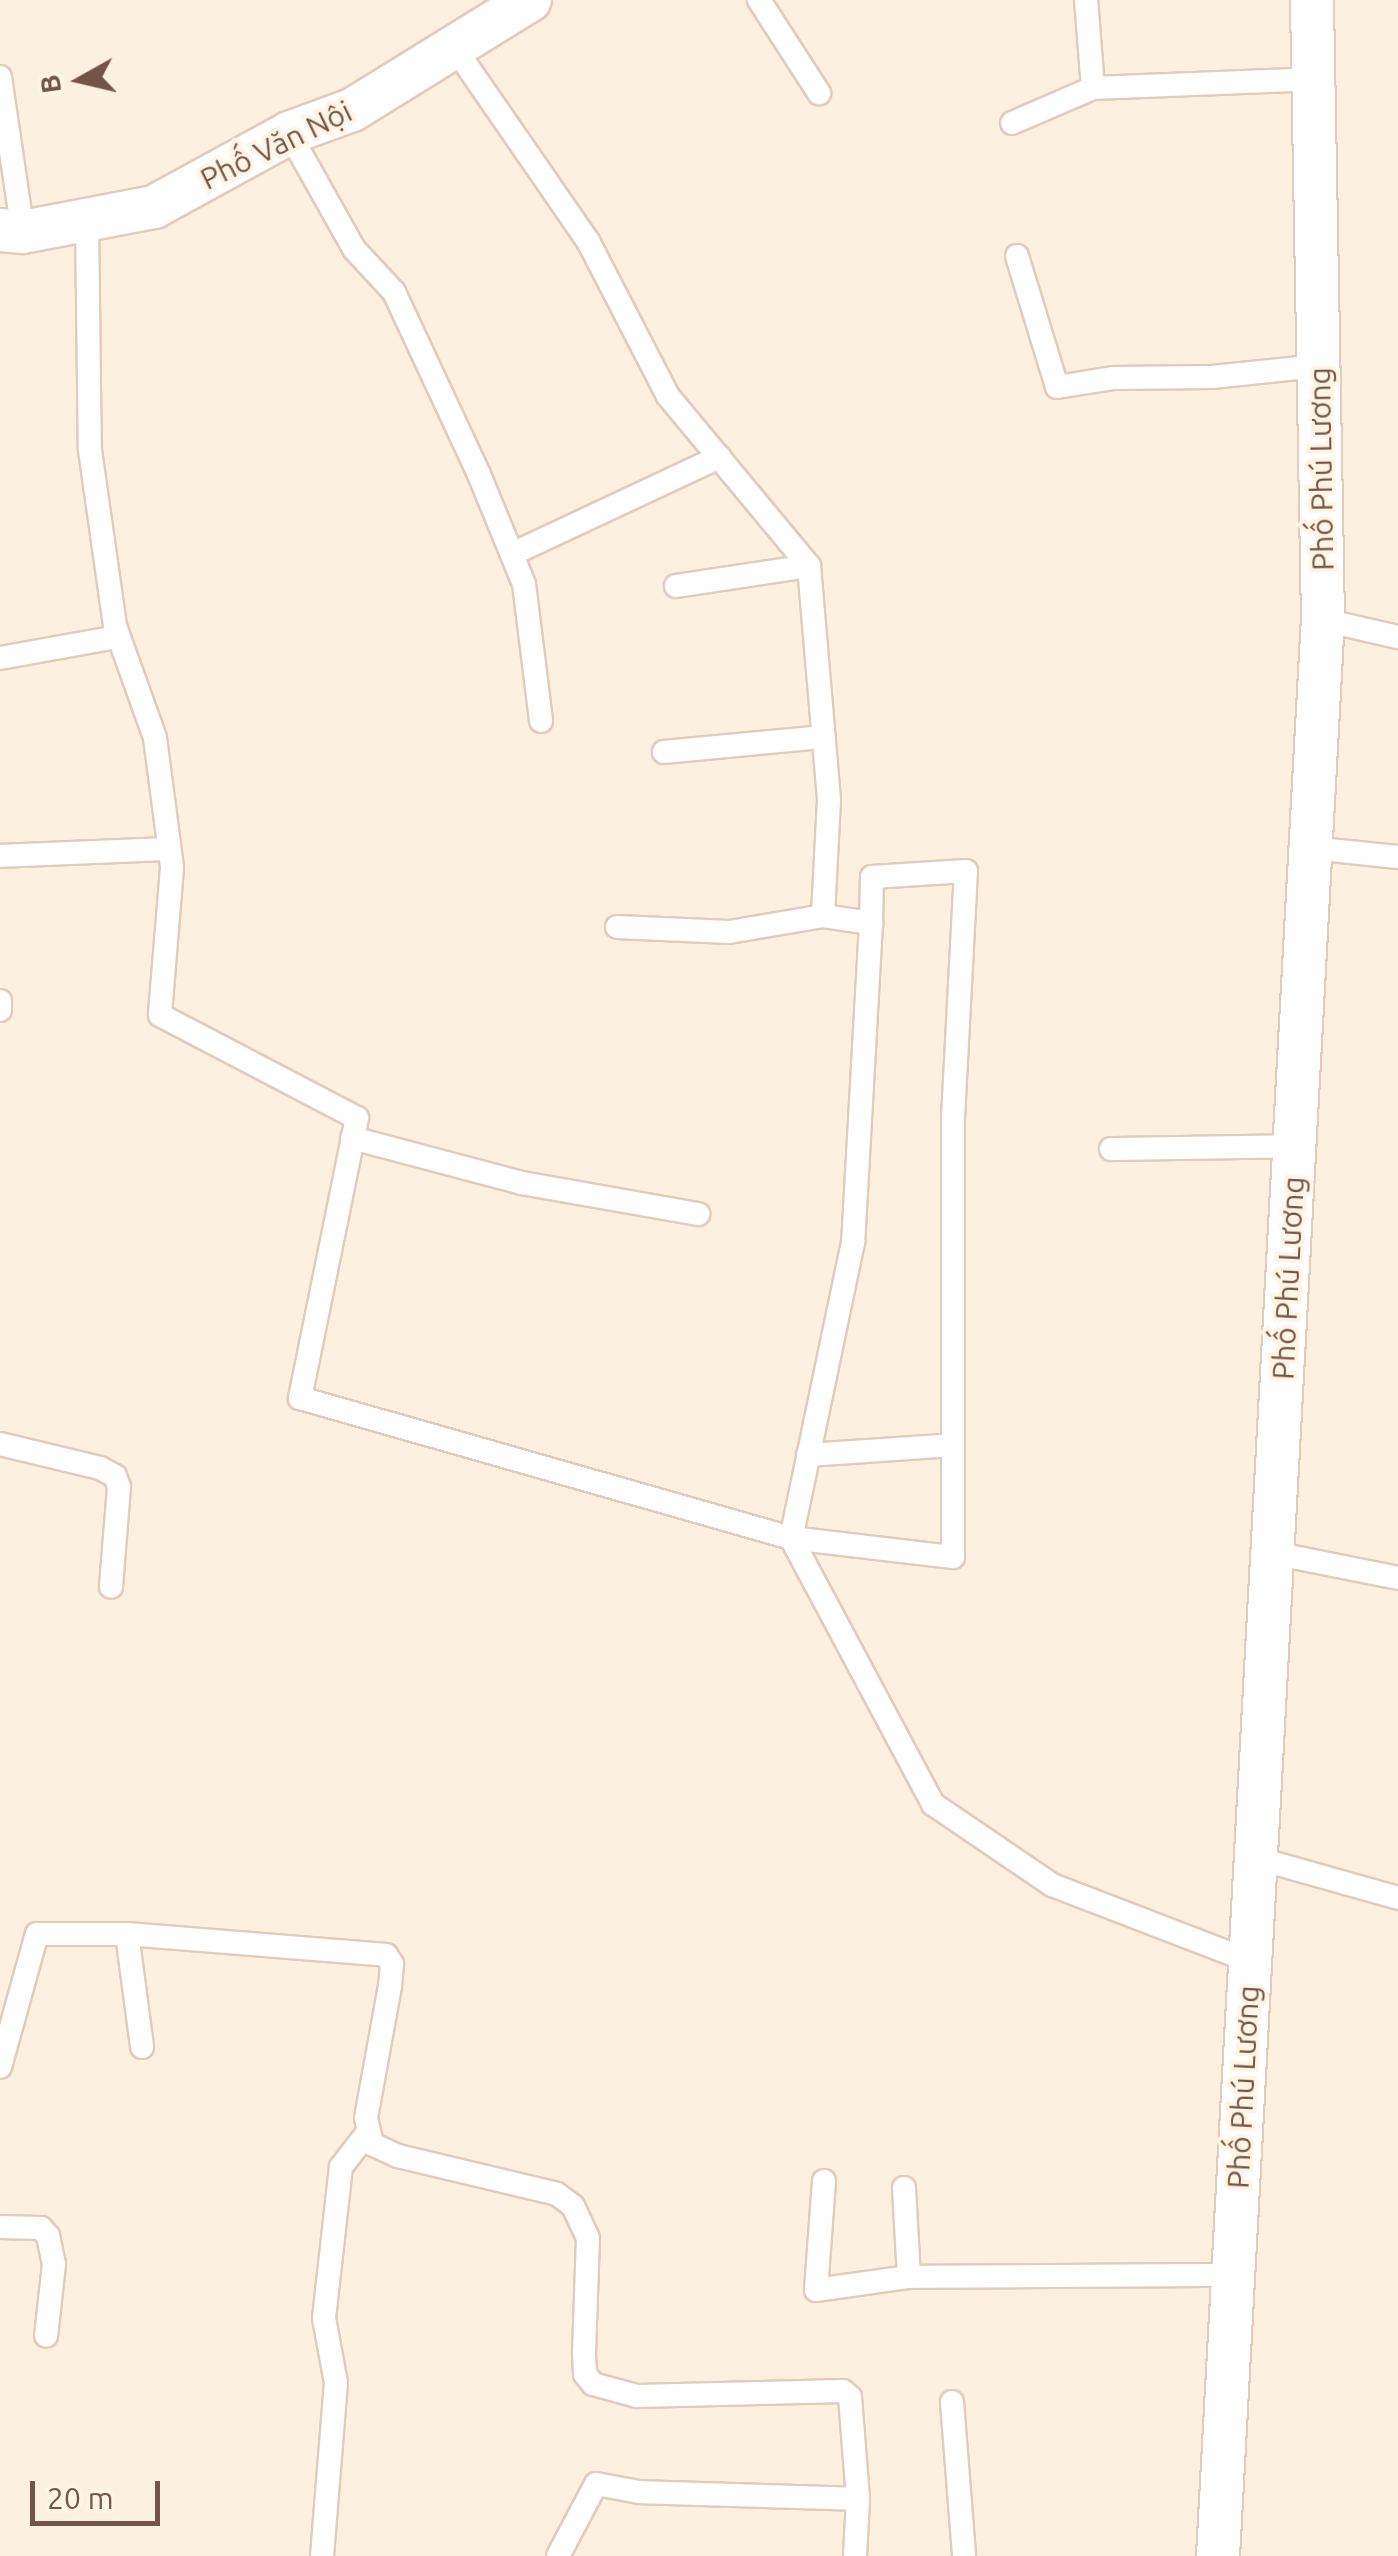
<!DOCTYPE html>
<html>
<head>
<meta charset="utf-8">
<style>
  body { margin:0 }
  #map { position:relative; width:1398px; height:2556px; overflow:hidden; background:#fcf0e0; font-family:Ubuntu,sans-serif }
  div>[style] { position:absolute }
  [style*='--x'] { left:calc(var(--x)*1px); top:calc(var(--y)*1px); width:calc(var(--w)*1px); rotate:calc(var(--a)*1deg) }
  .roads { filter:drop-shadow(2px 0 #e0ccbc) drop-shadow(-2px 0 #e0ccbc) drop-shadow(0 2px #e0ccbc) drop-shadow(0 -2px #e0ccbc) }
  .lane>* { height:22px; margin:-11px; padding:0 11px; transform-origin:11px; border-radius:11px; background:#fff }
  .street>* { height:42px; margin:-21px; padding:0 21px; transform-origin:21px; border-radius:21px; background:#fff }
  span { translate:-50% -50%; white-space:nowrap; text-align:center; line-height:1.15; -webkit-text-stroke:8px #fff5e6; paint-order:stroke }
  .street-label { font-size:30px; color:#735547 }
  .north { position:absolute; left:30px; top:30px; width:100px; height:100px; -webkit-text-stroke:8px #fff5e6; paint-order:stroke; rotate:262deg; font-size:28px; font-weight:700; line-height:40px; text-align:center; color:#735547 }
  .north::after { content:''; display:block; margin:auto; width:35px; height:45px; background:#735547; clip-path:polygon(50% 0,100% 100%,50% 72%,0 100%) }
  .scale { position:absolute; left:30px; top:2481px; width:130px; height:45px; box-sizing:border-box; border:5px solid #735547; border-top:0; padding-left:12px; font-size:30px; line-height:35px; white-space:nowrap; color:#735547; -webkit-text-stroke:8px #fff5e6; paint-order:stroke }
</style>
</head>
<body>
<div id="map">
  <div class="roads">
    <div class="lane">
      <div style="--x:759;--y:0;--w:111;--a:57.2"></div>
      <div style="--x:454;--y:47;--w:236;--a:55.4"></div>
      <div style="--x:588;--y:241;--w:174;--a:62.7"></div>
      <div style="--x:668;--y:396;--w:221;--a:50.3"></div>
      <div style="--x:809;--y:566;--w:235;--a:85.1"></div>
      <div style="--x:829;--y:800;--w:116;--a:93"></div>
      <div style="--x:823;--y:916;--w:95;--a:170.3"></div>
      <div style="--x:729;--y:932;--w:112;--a:-177.4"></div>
      <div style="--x:0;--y:77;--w:157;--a:81.6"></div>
      <div style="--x:1093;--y:88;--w:220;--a:-2.3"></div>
      <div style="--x:1012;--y:123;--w:88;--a:-23.4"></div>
      <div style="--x:1093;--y:88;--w:88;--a:-94.5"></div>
      <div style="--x:289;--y:133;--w:133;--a:60.7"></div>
      <div style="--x:354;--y:249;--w:59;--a:47.1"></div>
      <div style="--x:394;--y:292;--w:199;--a:65"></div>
      <div style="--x:478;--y:472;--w:121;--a:67.7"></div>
      <div style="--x:524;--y:584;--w:138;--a:82.9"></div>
      <div style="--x:87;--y:220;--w:230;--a:89.3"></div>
      <div style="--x:90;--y:450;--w:178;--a:81.9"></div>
      <div style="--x:115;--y:626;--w:119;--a:70.3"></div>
      <div style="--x:155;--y:738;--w:131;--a:82.5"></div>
      <div style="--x:172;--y:868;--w:147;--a:94.7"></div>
      <div style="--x:160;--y:1015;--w:222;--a:27.6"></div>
      <div style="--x:357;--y:1118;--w:286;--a:101.5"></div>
      <div style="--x:300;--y:1398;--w:511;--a:15.91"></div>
      <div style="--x:791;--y:1538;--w:163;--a:6.7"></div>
      <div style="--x:953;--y:1557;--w:439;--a:-90"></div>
      <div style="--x:953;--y:1118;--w:247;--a:-87"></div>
      <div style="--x:966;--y:871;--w:94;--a:176.3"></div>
      <div style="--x:872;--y:877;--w:46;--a:91.2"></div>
      <div style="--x:1017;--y:256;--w:137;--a:73"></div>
      <div style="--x:1057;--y:387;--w:58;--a:-9"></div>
      <div style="--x:1114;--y:378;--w:98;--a:-0.6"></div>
      <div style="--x:1212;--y:377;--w:108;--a:-5.9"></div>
      <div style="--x:512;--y:554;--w:229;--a:-25.1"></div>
      <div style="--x:676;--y:586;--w:134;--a:-8.6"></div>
      <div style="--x:1323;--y:620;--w:77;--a:12.8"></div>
      <div style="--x:0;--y:658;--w:119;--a:-10.2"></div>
      <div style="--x:664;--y:752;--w:160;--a:-5.4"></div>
      <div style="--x:1311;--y:848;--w:87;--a:5.9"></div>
      <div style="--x:0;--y:856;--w:168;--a:-2.4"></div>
      <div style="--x:823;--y:916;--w:49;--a:8.3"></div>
      <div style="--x:871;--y:923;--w:320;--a:93.2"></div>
      <div style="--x:853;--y:1242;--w:302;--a:101.8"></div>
      <div style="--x:791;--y:1538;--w:302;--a:61.9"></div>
      <div style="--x:933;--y:1804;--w:144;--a:34.2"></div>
      <div style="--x:1052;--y:1885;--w:212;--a:21"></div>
      <div style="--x:0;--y:1001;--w:9;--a:90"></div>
      <div style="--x:352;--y:1138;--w:176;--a:14.8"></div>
      <div style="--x:522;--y:1183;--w:179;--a:10"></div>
      <div style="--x:1111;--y:1149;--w:184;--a:-0.9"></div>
      <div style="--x:0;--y:1444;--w:103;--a:13.5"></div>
      <div style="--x:100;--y:1468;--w:17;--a:28"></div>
      <div style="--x:115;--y:1476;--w:12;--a:70"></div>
      <div style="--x:119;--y:1487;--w:100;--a:94.6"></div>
      <div style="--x:808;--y:1455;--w:145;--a:-3.9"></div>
      <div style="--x:1273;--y:1553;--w:127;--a:11.3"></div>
      <div style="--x:1256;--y:1858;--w:148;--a:15.7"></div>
      <div style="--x:127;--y:1934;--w:260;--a:4.6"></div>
      <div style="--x:386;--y:1955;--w:11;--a:56"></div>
      <div style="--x:392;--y:1964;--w:22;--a:95"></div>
      <div style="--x:390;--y:1986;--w:134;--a:100.3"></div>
      <div style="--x:366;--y:2118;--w:27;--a:77"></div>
      <div style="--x:372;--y:2144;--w:29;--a:25"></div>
      <div style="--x:398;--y:2156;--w:163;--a:13.4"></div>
      <div style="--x:557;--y:2194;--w:20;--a:37"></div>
      <div style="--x:573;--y:2206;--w:35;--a:65"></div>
      <div style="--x:588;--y:2238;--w:116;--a:92"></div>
      <div style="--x:584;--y:2354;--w:20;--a:87"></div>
      <div style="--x:585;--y:2374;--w:13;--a:51"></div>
      <div style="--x:593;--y:2384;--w:46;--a:15.3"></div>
      <div style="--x:637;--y:2396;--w:206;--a:-1.4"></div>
      <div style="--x:843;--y:2391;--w:9;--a:41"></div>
      <div style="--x:850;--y:2397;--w:102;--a:85.5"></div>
      <div style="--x:858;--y:2499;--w:57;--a:93"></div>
      <div style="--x:0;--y:2067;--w:138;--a:-74.5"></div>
      <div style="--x:37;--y:1934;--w:90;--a:0"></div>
      <div style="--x:127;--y:1934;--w:114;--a:82.4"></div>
      <div style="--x:824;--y:2181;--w:109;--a:94.2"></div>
      <div style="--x:816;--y:2290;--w:94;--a:-8"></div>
      <div style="--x:909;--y:2277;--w:324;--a:-0.4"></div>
      <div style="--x:904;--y:2188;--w:89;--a:86.8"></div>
      <div style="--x:0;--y:2227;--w:41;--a:1.4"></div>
      <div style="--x:41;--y:2228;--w:11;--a:49"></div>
      <div style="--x:48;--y:2236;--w:29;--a:78"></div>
      <div style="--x:54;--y:2264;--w:72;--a:96.3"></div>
      <div style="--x:952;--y:2402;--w:154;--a:85.5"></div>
      <div style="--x:322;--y:2556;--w:174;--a:-85.4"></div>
      <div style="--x:336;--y:2383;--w:66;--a:-100.5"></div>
      <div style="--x:324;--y:2318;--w:152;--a:-83.6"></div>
      <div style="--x:341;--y:2167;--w:44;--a:-52.4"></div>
      <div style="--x:558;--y:2556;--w:81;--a:-62.2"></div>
      <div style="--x:596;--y:2484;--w:44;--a:10.5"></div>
      <div style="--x:639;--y:2492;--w:219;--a:1.8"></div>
    </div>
    <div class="street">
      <div style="--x:0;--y:230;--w:23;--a:5"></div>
      <div style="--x:23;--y:232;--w:133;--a:-10.8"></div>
      <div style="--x:154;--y:207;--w:154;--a:-28.7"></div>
      <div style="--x:289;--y:133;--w:67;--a:-20.1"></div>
      <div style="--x:352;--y:110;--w:209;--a:-31.7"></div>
      <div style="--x:1218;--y:2556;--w:1939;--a:-86.9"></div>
      <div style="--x:1323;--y:620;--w:620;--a:-91.02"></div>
    </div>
  </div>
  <div class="street-label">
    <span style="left:276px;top:145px;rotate:-26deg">Phố Văn Nội</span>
    <span style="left:1321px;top:469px;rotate:-91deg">Phố Phú Lương</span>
    <span style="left:1288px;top:1278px;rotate:-87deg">Phố Phú Lương</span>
    <span style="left:1243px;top:2087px;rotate:-87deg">Phố Phú Lương</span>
  </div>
  <div class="north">B</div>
  <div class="scale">20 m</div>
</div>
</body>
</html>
